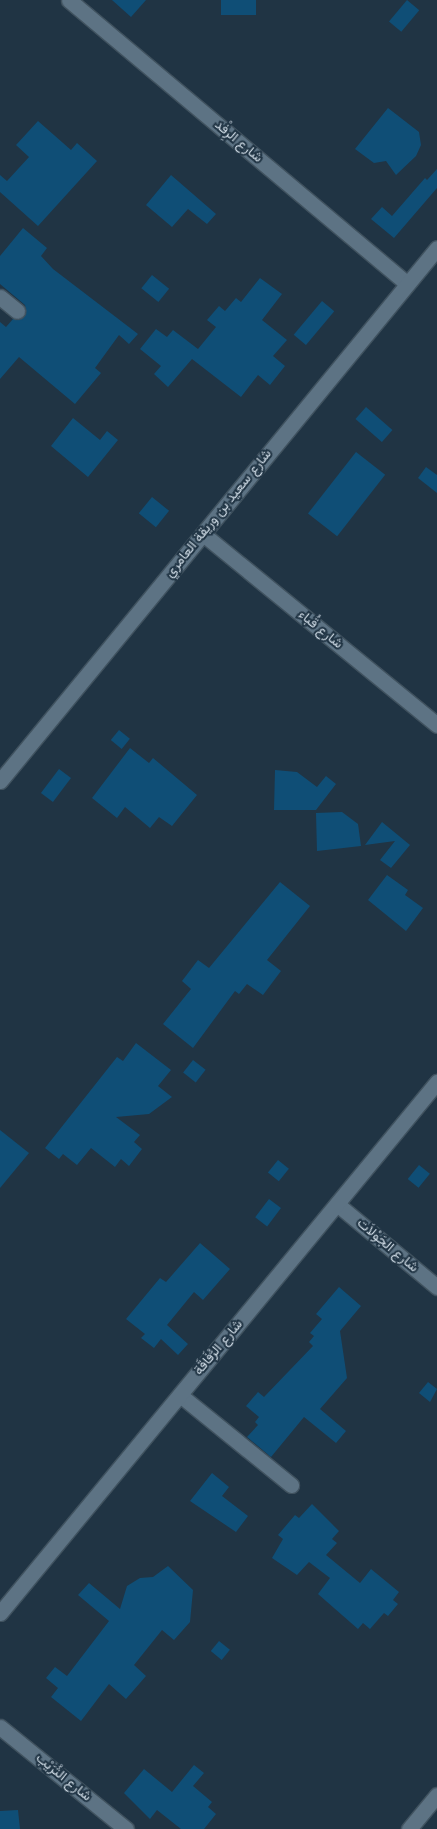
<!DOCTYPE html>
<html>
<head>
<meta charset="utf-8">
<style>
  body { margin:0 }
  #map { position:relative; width:437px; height:1829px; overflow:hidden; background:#203444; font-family:Georgia,Vazirmatn,serif }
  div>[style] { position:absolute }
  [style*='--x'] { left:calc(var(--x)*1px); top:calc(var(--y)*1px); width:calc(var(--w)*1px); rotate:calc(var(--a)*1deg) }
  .building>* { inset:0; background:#0f4e76; transform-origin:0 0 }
  .roads { filter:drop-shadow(1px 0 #40525f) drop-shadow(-1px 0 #40525f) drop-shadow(0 1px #40525f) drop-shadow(0 -1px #40525f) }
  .minor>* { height:15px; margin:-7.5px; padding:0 7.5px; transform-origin:7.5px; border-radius:7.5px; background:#5d7384 }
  span { translate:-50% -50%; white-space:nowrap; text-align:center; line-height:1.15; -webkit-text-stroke:4px #203444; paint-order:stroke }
  .street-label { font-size:14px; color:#d1dde7 }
</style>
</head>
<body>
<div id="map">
  <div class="building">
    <div style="clip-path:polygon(112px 0,146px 0,131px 17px)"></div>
    <div style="left:221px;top:0;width:35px;height:15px"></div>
    <div style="left:407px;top:0;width:16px;height:28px;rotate:40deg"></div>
    <div style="clip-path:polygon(388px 108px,419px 132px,421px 145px,416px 156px,396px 175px,386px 161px,374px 163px,355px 149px)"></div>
    <div style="clip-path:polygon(38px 121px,71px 150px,77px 143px,97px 161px,38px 226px,0 192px,0 175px,7px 181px,29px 157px,16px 145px)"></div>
    <div style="clip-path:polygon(437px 169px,437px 188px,394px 238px,371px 219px,382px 207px,392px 216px,425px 178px,427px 180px)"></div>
    <div style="clip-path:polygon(171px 175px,216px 214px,207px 224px,188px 209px,172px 227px,146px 205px)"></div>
    <div style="clip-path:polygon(23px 228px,47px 248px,41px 256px,53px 269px,138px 334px,129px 344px,119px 335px,95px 368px,101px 373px,75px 404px,19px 357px,0 379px,0 322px,6px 327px,13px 319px,24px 317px,26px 312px,25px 305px,0 284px,0 256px)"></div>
    <div style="left:152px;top:275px;width:22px;height:17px;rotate:39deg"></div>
    <div style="clip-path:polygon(260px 278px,282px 294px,262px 320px,287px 340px,273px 356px,285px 366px,270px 385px,258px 375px,241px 397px,192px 359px,168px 387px,154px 374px,161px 366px,140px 349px,156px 329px,167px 337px,173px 330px,198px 349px,216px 327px,207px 320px,219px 306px,225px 311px,236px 298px,241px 302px)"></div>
    <div style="left:322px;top:301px;width:16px;height:44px;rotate:40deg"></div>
    <div style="left:366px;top:407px;width:35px;height:16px;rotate:41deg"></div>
    <div style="clip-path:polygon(73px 418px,100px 440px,107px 431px,118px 440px,88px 477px,51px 446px)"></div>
    <div style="left:356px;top:452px;width:37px;height:78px;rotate:38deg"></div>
    <div style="clip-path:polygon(426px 467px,437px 475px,437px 493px,418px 478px)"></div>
    <div style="left:152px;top:497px;width:22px;height:21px;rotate:39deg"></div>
    <div style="left:119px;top:730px;width:14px;height:13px;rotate:39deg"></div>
    <div style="clip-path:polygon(130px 748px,149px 763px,153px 758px,197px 795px,172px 826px,159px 817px,150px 828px,125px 807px,117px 818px,92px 798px)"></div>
    <div style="left:59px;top:769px;width:15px;height:30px;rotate:37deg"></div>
    <div style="clip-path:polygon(275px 770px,297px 772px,317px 787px,326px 776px,336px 784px,316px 810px,274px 810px)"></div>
    <div style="clip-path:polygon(342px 812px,358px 824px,361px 846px,317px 851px,316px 813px)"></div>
    <div style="clip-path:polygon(382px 822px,410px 845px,391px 868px,380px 860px,395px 841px,365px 845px)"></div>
    <div style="clip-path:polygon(387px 875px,408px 890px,405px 895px,423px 908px,406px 931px,368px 900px)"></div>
    <div style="clip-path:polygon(280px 882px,310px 906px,267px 960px,281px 971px,263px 995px,247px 984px,239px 994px,235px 991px,193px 1048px,163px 1024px,191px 989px,182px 981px,198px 960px,209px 968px)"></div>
    <div style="clip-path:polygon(136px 1043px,171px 1070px,158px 1086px,172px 1097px,149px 1114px,116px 1117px,140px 1135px,134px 1142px,142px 1149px,129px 1166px,121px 1159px,115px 1167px,91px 1148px,77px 1165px,63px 1154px,59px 1159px,45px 1148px,117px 1057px,123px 1061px)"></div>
    <div style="left:193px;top:1060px;width:16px;height:16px;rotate:38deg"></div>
    <div style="clip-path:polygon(0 1130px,29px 1153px,0 1188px)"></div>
    <div style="left:278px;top:1160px;width:14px;height:16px;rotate:39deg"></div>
    <div style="left:419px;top:1165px;width:14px;height:18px;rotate:39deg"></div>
    <div style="left:269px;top:1199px;width:15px;height:23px;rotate:37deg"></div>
    <div style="clip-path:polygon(200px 1243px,230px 1269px,203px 1300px,194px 1292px,167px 1325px,188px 1344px,178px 1355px,161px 1339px,154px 1348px,141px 1338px,145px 1334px,126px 1319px,160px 1278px,166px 1282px)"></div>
    <div style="clip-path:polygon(339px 1287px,361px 1306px,340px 1331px,347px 1378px,320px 1409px,346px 1431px,336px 1443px,304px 1417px,271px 1457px,247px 1437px,258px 1425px,255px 1422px,259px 1417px,246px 1406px,258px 1392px,264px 1397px,313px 1346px,309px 1342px,314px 1336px,310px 1333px,322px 1319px,316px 1314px)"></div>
    <div style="clip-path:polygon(428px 1382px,437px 1389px,430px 1402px,419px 1393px)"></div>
    <div style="clip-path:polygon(212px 1473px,229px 1487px,222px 1496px,248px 1516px,236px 1532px,190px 1501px)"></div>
    <div style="clip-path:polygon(312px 1504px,339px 1531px,332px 1539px,337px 1543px,326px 1555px,360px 1583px,371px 1569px,399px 1592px,393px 1600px,398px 1604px,388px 1616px,384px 1613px,370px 1629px,363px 1623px,358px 1629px,318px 1594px,330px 1578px,309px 1562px,297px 1575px,272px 1558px,283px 1539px,278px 1535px,295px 1515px,299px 1518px)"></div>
    <div style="clip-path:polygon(168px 1566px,193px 1590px,190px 1622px,174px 1640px,162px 1630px,134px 1665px,146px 1676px,126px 1699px,109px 1684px,81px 1721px,51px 1697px,58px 1688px,46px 1678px,55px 1667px,67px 1676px,109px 1621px,78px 1595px,89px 1583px,120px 1609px,127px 1586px,140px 1578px,153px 1577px)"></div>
    <div style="left:219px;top:1641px;width:14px;height:13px;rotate:39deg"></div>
    <div style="clip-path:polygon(194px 1765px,204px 1773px,193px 1786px,212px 1802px,208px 1807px,216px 1814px,204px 1829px,181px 1829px,157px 1810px,150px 1819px,124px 1793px,144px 1769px,172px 1792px)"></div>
    <div style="clip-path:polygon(18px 1810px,20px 1829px,0 1829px,0 1811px)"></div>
  </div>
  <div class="roads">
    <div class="minor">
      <div style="--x:69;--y:0;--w:441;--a:40"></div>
      <div style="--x:0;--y:297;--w:22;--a:39"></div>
      <div style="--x:203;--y:534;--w:302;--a:39.2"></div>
      <div style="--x:0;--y:781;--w:689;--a:-50.65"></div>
      <div style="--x:337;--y:1204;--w:130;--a:39.7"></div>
      <div style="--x:180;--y:1395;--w:143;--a:39"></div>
      <div style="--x:0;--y:1613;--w:688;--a:-50.55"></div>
      <div style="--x:0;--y:1727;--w:162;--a:39"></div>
      <div style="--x:409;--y:1829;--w:44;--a:-50.5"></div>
    </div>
  </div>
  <div class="street-label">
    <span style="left:238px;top:142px;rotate:40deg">شارع الرِفْد</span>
    <span style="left:219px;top:514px;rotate:-51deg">شارع سعيد بن وريقة العامري</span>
    <span style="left:320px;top:630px;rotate:39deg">شارع قُباء</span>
    <span style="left:387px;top:1246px;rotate:40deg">شارع الجَوْلاَت</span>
    <span style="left:219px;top:1348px;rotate:-50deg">شارع الرُّفَاقَة</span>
    <span style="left:63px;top:1778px;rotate:39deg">شارع الثُرَيْب</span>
  </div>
</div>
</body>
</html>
